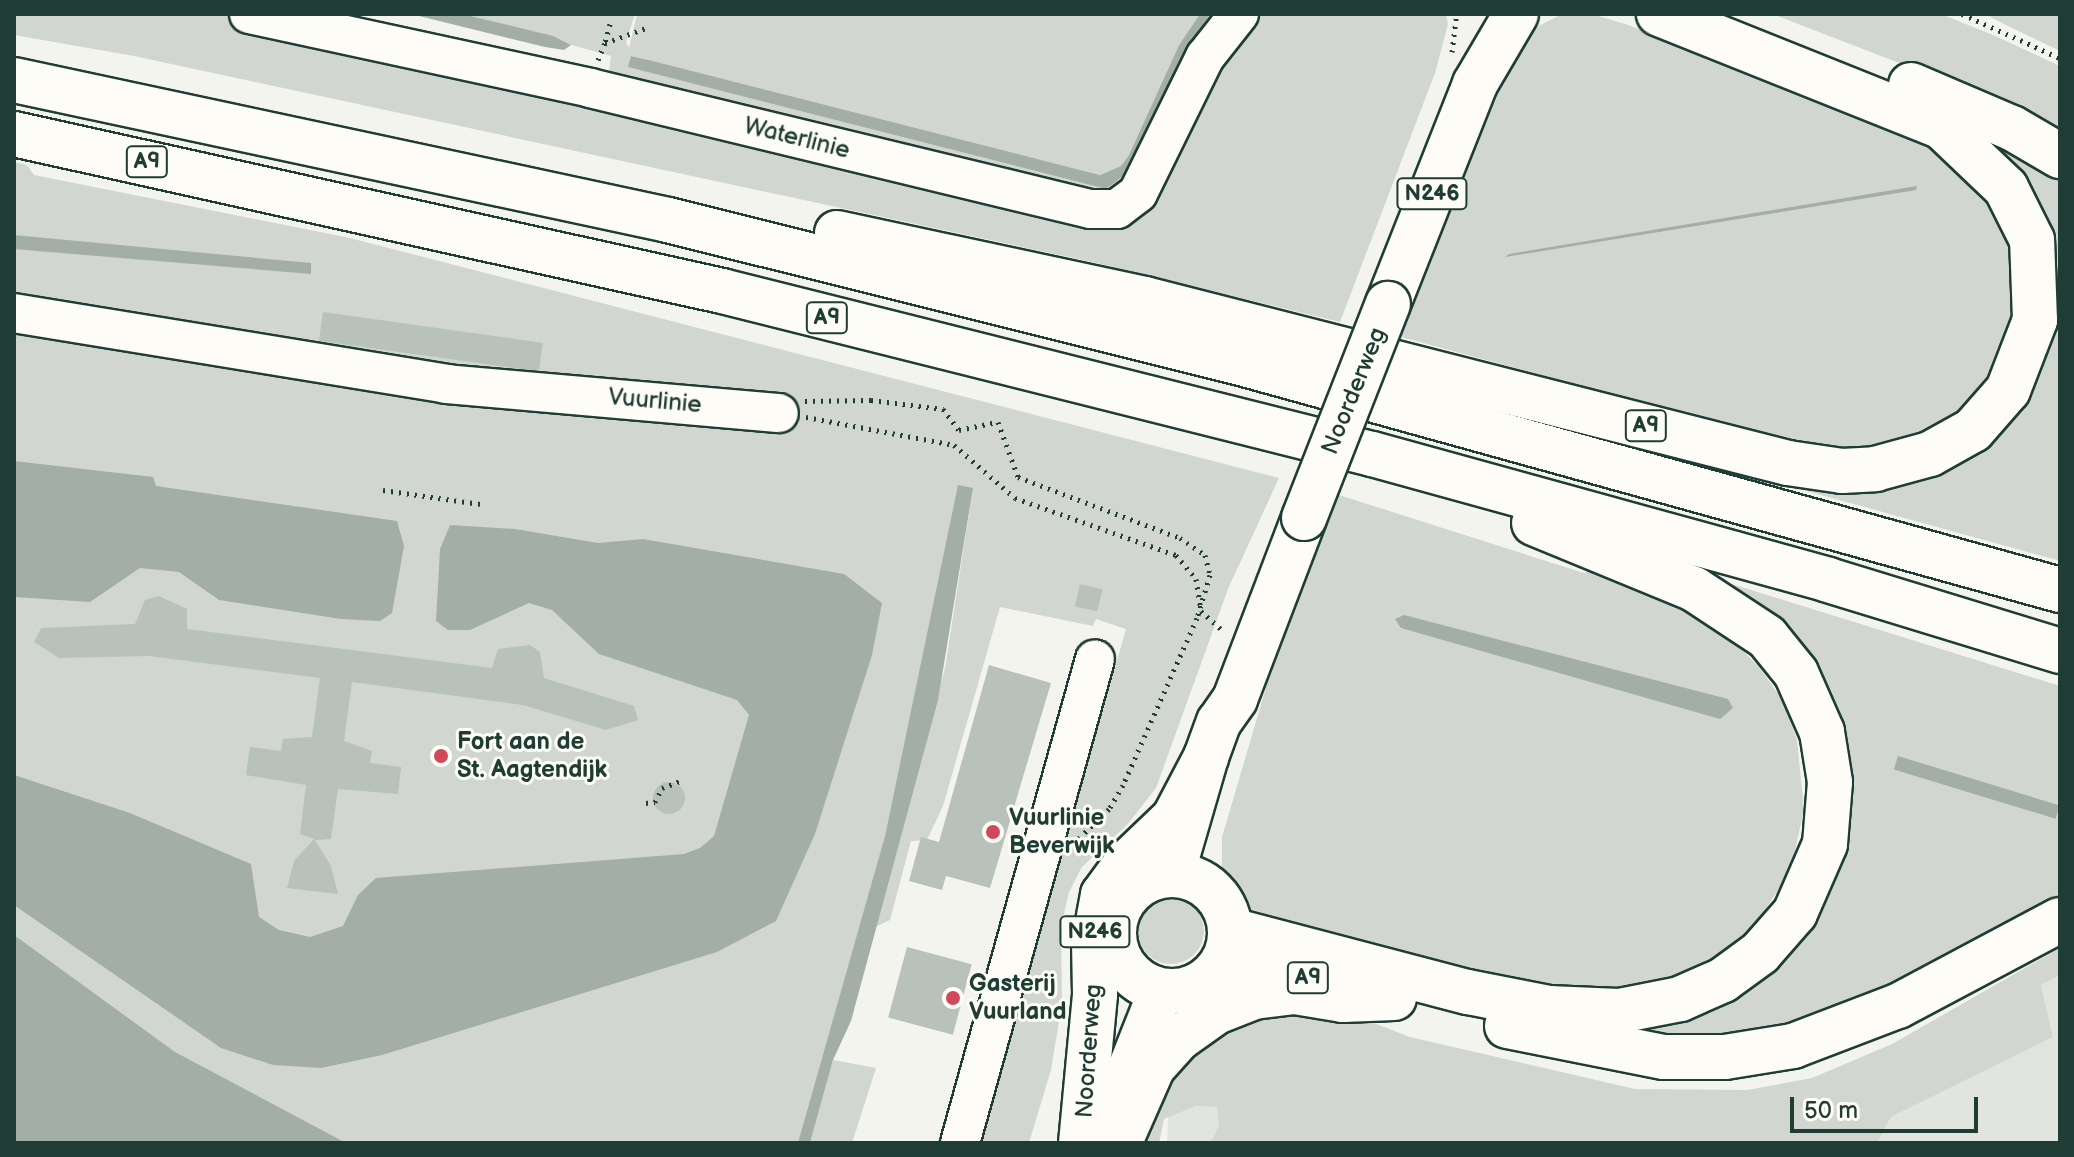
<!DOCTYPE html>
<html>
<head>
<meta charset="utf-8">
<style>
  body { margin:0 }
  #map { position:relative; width:2074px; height:1157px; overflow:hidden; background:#f4f4ef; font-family:"Balsamiq Sans",sans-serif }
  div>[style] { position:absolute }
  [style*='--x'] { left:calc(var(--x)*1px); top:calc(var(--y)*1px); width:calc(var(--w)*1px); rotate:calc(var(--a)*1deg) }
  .built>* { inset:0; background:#e2e5df }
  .green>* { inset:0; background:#d1d6d1 }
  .round { border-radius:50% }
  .water>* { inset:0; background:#a3aea7; transform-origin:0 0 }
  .building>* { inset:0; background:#b9c1bb; transform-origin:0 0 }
  .path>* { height:5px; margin-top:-2.5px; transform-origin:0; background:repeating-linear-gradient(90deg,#1f3d34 0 2px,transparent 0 8px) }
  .roads { filter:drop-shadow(2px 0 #1f3d34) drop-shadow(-2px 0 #1f3d34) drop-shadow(0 2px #1f3d34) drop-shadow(0 -2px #1f3d34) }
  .minor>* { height:38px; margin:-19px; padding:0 19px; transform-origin:19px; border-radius:19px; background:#fdfcf7 }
  .major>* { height:44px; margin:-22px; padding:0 22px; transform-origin:22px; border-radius:22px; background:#fdfcf7 }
  .major>.ring { margin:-22px; padding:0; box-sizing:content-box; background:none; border:44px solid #fdfcf7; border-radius:50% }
  .highway>* { height:44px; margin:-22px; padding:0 22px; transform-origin:22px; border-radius:22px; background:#fdfcf7 }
  .bridges { filter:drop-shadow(2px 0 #1f3d34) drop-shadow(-2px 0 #1f3d34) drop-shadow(0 2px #1f3d34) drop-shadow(0 -2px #1f3d34) }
  .major-bridge>* { height:44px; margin:-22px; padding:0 22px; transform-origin:22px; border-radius:22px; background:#fdfcf7 }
  .dots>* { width:22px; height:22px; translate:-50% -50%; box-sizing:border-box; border:4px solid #fdfcf7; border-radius:50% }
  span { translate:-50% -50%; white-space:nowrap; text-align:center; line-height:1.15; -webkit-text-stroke:6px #fdfcf7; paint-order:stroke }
  .shield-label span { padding:2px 6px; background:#fdfcf7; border:2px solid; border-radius:6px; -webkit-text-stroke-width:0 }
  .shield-label { font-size:22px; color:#1f3d34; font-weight:700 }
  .street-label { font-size:24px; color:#1f3d34 }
  .poi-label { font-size:24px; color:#1f3d34; font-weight:700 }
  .left { translate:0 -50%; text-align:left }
  .frame { position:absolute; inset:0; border:16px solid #1f3d34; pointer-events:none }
  .scale { position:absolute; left:1790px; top:1097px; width:188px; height:36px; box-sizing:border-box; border:4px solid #1f3d34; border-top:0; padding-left:10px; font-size:24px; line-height:28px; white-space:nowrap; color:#1f3d34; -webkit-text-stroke:6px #fdfcf7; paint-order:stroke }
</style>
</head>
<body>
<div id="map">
  <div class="built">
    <div style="clip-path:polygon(2060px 975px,2060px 1143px,1877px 1143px,1891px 1117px,2053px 1037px,2041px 984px)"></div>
    <div style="clip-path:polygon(1196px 1106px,1217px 1107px,1373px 1143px,1167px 1143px,1168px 1117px)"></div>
  </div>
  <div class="green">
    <div style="clip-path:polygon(14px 14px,221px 14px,383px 46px,1099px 224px,1252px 14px,1446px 14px,1448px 24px,1435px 73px,1340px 322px,1092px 262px,134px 56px,14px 35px)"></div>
    <div style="clip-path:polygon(462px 14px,635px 14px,626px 42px,629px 48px,637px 14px,1200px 14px,1179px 45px,1129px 155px,1121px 166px,1100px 175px,649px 60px,632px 56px,629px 67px,1106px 189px,1139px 150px,1197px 32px,1210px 14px,1233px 14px,1135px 186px,1093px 206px,608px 78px,611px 56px)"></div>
    <div style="clip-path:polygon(1562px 14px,1592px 14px,1628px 25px,1855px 112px,1924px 145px,1963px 176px,1992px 207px,2007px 242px,2015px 287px,2006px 342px,1991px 374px,1969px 403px,1929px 433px,1872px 448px,1836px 447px,1785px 441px,1401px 337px,1474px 126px,1523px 34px)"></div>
    <div style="clip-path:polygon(1772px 14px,1941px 14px,1993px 35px,2060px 66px,2060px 136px,1964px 88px)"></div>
    <div style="clip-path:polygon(1985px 14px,2060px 14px,2060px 51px,2004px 24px)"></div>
    <div style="clip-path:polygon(1977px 124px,2060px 172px,2060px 561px,1792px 487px,1797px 474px,1920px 469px,2041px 337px)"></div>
    <div style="clip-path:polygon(14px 162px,27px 165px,34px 175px,350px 238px,1279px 478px,1228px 589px,1156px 788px,1127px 825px,1082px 867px,1069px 892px,1061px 927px,1062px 1003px,1051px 1070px,1029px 1143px,966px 1143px,990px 1105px,1126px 629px,1096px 619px,1093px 626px,1000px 607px,943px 806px,927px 840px,911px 841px,890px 920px,875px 927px,945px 668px,973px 488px,928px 633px,885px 836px,803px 1143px,14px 1143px)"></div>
    <div style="clip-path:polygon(1339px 495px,1584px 573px,1592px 570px,1681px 607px,1730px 638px,1759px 667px,1783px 701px,1797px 740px,1804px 809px,1791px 869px,1759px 920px,1729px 951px,1670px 980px,1587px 991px,1519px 983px,1245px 915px,1222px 875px,1222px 837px,1280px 640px)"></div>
    <div style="clip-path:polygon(1706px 576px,2060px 686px,2060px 909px,1882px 1002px,1710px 1049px,1519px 1015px,1747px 977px,1839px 773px)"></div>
    <div class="round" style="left:1138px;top:898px;width:66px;height:66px"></div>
    <div style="clip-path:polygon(2060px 948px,2060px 975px,2041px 985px,2053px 1037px,1891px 1117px,1877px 1143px,1210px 1143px,1219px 1127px,1217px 1107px,1196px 1106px,1164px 1119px,1159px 1143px,1136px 1143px,1179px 1058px,1258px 1011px,1366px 1020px,1410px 1037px,1635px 1089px,1747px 1090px,1812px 1078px,1892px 1044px)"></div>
    <div style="clip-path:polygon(833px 1060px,876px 1068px,852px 1143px,810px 1143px)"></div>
  </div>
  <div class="water">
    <div style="clip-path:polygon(411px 14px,462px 14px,553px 36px,571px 45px,564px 50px,545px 47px)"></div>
    <div style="clip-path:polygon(1200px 14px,1210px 14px,1178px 63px,1128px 172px,1106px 189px,628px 67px,631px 56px,649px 60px,1100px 175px,1121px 166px,1129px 155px,1179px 45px)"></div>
    <div style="clip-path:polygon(1917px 186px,1916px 190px,1505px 257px,1509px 254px)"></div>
    <div style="clip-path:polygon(14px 235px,311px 263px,311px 274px,14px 249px)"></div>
    <div style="clip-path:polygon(14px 461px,153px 477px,156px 486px,397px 521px,404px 546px,392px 613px,380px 621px,341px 619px,219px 600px,179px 572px,140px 568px,90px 602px,14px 597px)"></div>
    <div style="clip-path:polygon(958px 485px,973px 488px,938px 700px,851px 1021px,833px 1060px,810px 1143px,798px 1143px,885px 836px)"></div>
    <div style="clip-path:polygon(450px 525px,515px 529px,598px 543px,643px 539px,844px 574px,882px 603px,872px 655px,815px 834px,776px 921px,717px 952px,382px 1055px,321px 1068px,273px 1065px,221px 1048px,14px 905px,14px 775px,130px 813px,251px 864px,259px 917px,279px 930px,310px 937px,343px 926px,358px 895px,376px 878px,684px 854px,700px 848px,714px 836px,749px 715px,737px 700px,599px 654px,552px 610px,529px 603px,470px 630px,448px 630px,436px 621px,440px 549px)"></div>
    <div style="clip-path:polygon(1404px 615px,1728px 699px,1733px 708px,1720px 719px,1401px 628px,1395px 619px)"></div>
    <div style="left:1898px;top:756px;width:169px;height:14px;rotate:17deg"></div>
    <div style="clip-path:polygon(14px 935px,175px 1052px,346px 1143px,14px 1143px)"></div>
  </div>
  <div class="building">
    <div style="left:323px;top:312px;width:222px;height:29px;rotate:8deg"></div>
    <div style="left:1080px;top:584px;width:23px;height:23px;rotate:13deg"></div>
    <div style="clip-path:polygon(159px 596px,187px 609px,187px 629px,492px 668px,498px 649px,530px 645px,540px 652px,544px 678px,634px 706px,638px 720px,606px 730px,523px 705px,352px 682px,344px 741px,372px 751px,370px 763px,401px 767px,398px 794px,338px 789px,331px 839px,315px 840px,331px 866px,338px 894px,287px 888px,294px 861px,314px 839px,300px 834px,306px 785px,246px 775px,250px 747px,281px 751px,283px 739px,312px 737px,320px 678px,149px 656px,59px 658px,34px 642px,41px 628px,135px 624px,145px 600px)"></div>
    <div style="clip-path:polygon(989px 665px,1051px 683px,990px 888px,946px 876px,942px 890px,909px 881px,921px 837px,939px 842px)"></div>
    <div class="round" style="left:653px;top:782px;width:32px;height:32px"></div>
    <div style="left:907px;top:947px;width:67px;height:73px;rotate:15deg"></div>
  </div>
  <div class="path">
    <div style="--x:1962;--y:14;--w:107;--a:24.2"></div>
    <div style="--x:610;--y:24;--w:20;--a:105"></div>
    <div style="--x:605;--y:43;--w:47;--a:-20"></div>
    <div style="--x:1452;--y:52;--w:38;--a:-83"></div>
    <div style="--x:598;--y:60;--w:18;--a:-68"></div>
    <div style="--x:805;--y:401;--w:66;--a:-0.9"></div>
    <div style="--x:871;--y:400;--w:73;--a:7.1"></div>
    <div style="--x:943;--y:409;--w:26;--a:53"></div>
    <div style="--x:959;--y:430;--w:40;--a:-12"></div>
    <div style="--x:998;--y:422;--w:59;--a:70"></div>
    <div style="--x:1018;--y:477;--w:173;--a:20.6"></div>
    <div style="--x:1180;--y:538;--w:30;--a:34"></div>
    <div style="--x:1205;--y:555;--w:21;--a:76"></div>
    <div style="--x:1210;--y:575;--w:45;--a:106.8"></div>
    <div style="--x:1197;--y:618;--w:183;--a:113.9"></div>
    <div style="--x:1123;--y:785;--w:28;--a:120"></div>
    <div style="--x:1109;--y:809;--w:46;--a:135.9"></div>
    <div style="--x:806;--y:417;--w:151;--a:10.7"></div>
    <div style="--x:954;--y:445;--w:81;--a:41"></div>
    <div style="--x:1015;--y:498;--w:171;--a:19.5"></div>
    <div style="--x:1176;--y:555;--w:31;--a:50"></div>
    <div style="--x:1196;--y:579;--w:32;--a:81"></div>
    <div style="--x:1201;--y:611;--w:30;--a:42"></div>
    <div style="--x:383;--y:490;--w:98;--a:8.2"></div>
    <div style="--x:646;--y:803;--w:9;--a:-6"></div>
    <div style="--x:655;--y:802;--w:16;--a:-63"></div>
    <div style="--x:662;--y:788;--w:22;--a:-21"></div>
  </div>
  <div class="roads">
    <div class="minor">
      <div style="--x:249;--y:14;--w:349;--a:12.2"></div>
      <div style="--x:590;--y:88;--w:514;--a:13.6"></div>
      <div style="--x:1090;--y:209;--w:27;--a:0"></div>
      <div style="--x:1117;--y:209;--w:26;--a:-37"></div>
      <div style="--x:1138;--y:193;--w:152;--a:-63.8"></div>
      <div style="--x:1205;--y:57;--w:55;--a:-51.7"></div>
      <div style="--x:14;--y:313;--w:438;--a:9.3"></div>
      <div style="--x:446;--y:384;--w:334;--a:5"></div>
      <div style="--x:960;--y:1143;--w:502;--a:-74.41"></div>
    </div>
    <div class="major">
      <div style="--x:1388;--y:304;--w:237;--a:-68.4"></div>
      <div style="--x:1475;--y:84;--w:81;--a:-59.6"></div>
      <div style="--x:1172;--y:874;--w:122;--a:-73.8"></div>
      <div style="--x:1206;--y:757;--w:37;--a:-70"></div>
      <div style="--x:1219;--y:722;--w:28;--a:-55"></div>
      <div style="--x:1235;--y:699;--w:194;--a:-69.1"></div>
      <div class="ring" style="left:1114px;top:875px;width:72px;height:72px"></div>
      <div style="--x:1124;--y:1111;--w:42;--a:-81.9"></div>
      <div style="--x:1130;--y:1069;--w:84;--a:-68.3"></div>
      <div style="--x:1081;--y:1143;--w:150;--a:-84.6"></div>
      <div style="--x:1095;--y:994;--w:51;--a:-91.1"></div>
      <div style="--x:1094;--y:943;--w:49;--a:-79.4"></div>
      <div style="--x:1103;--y:895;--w:37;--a:-54"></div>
      <div style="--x:1125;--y:865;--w:68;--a:-43.8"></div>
      <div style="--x:1174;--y:818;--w:69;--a:-62.3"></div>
    </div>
    <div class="highway">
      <div style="--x:14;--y:80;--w:669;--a:12.08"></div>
      <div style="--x:668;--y:220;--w:591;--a:14.01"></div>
      <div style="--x:1241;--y:363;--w:850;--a:15.49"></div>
      <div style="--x:1911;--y:85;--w:110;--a:23.1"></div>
      <div style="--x:2012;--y:128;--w:56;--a:30.3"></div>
      <div style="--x:14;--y:134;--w:725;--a:12.5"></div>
      <div style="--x:722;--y:291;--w:670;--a:14.08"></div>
      <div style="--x:1372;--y:454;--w:473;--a:15.4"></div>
      <div style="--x:1828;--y:580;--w:243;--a:17"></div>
      <div style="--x:837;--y:233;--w:315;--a:12.1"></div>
      <div style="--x:1145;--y:299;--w:664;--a:14.31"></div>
      <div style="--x:1788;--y:463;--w:55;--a:8.4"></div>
      <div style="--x:1842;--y:471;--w:33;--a:-3"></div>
      <div style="--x:1875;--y:469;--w:57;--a:-15.3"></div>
      <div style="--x:1930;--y:454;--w:49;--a:-29.2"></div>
      <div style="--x:1973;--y:430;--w:53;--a:-48.8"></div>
      <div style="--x:2008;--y:390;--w:75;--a:-68.9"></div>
      <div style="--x:2035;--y:320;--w:80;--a:-92.1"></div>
      <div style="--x:2032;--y:240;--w:58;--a:-116.6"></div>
      <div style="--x:2006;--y:188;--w:88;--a:-136.4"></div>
      <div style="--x:1942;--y:127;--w:305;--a:-158.2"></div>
      <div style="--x:1231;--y:930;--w:245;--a:14.7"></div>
      <div style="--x:1468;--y:992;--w:83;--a:11.2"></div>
      <div style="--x:1549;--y:1008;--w:70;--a:2.5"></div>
      <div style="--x:1619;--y:1011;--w:62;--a:-11.1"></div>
      <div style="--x:1680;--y:999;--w:47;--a:-23.8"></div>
      <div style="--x:1723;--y:980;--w:46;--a:-36.1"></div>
      <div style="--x:1760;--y:953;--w:53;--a:-48.8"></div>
      <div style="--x:1795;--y:913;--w:75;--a:-66.5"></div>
      <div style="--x:1825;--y:844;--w:62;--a:-85.4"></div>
      <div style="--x:1830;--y:782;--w:51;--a:-99.1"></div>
      <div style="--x:1822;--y:732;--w:64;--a:-113.8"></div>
      <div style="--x:1796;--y:673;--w:46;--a:-128.9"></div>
      <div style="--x:1767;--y:637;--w:87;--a:-146.7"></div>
      <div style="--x:1694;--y:589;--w:173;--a:-157.6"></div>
      <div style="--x:1221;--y:966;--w:100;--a:8.6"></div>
      <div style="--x:1507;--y:1026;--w:160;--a:11.2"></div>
      <div style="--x:1664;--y:1057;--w:61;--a:0"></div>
      <div style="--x:1725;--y:1057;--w:69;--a:-9.2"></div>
      <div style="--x:1793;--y:1046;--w:112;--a:-20.9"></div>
      <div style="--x:1898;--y:1006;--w:183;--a:-28"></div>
      <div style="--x:1120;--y:1142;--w:82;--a:-66.3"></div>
      <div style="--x:1153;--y:1067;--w:38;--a:-48"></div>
      <div style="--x:1178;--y:1039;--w:47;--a:-35.4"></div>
      <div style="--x:1216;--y:1012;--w:41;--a:-21.5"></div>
      <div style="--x:1254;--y:997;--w:41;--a:-7"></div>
      <div style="--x:1295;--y:992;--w:49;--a:9.5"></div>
      <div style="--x:1343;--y:1000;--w:51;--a:-2.2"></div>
    </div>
  </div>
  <div class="bridges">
    <div class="major-bridge">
      <div style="--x:1304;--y:518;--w:230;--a:-68.6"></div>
    </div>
  </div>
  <div class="dots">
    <div style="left:441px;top:756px;background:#d1495b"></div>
    <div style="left:993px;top:832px;background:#d1495b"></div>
    <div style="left:953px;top:998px;background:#d1495b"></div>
  </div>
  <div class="shield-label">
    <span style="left:147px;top:162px">A9</span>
    <span style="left:1432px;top:194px">N246</span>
    <span style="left:827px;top:318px">A9</span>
    <span style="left:1646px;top:426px">A9</span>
    <span style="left:1095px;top:932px">N246</span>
    <span style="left:1308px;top:978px">A9</span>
  </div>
  <div class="street-label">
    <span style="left:797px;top:138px;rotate:14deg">Waterlinie</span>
    <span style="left:1354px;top:391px;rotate:-68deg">Noorderweg</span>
    <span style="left:655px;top:401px;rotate:5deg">Vuurlinie</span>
    <span style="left:1089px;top:1051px;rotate:-86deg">Noorderweg</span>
  </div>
  <div class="poi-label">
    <span class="left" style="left:457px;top:756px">Fort aan de<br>St. Aagtendijk</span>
    <span class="left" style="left:1009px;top:832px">Vuurlinie<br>Beverwijk</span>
    <span class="left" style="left:969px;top:998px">Gasterij<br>Vuurland</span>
  </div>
  <div class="frame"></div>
  <div class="scale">50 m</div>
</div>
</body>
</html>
